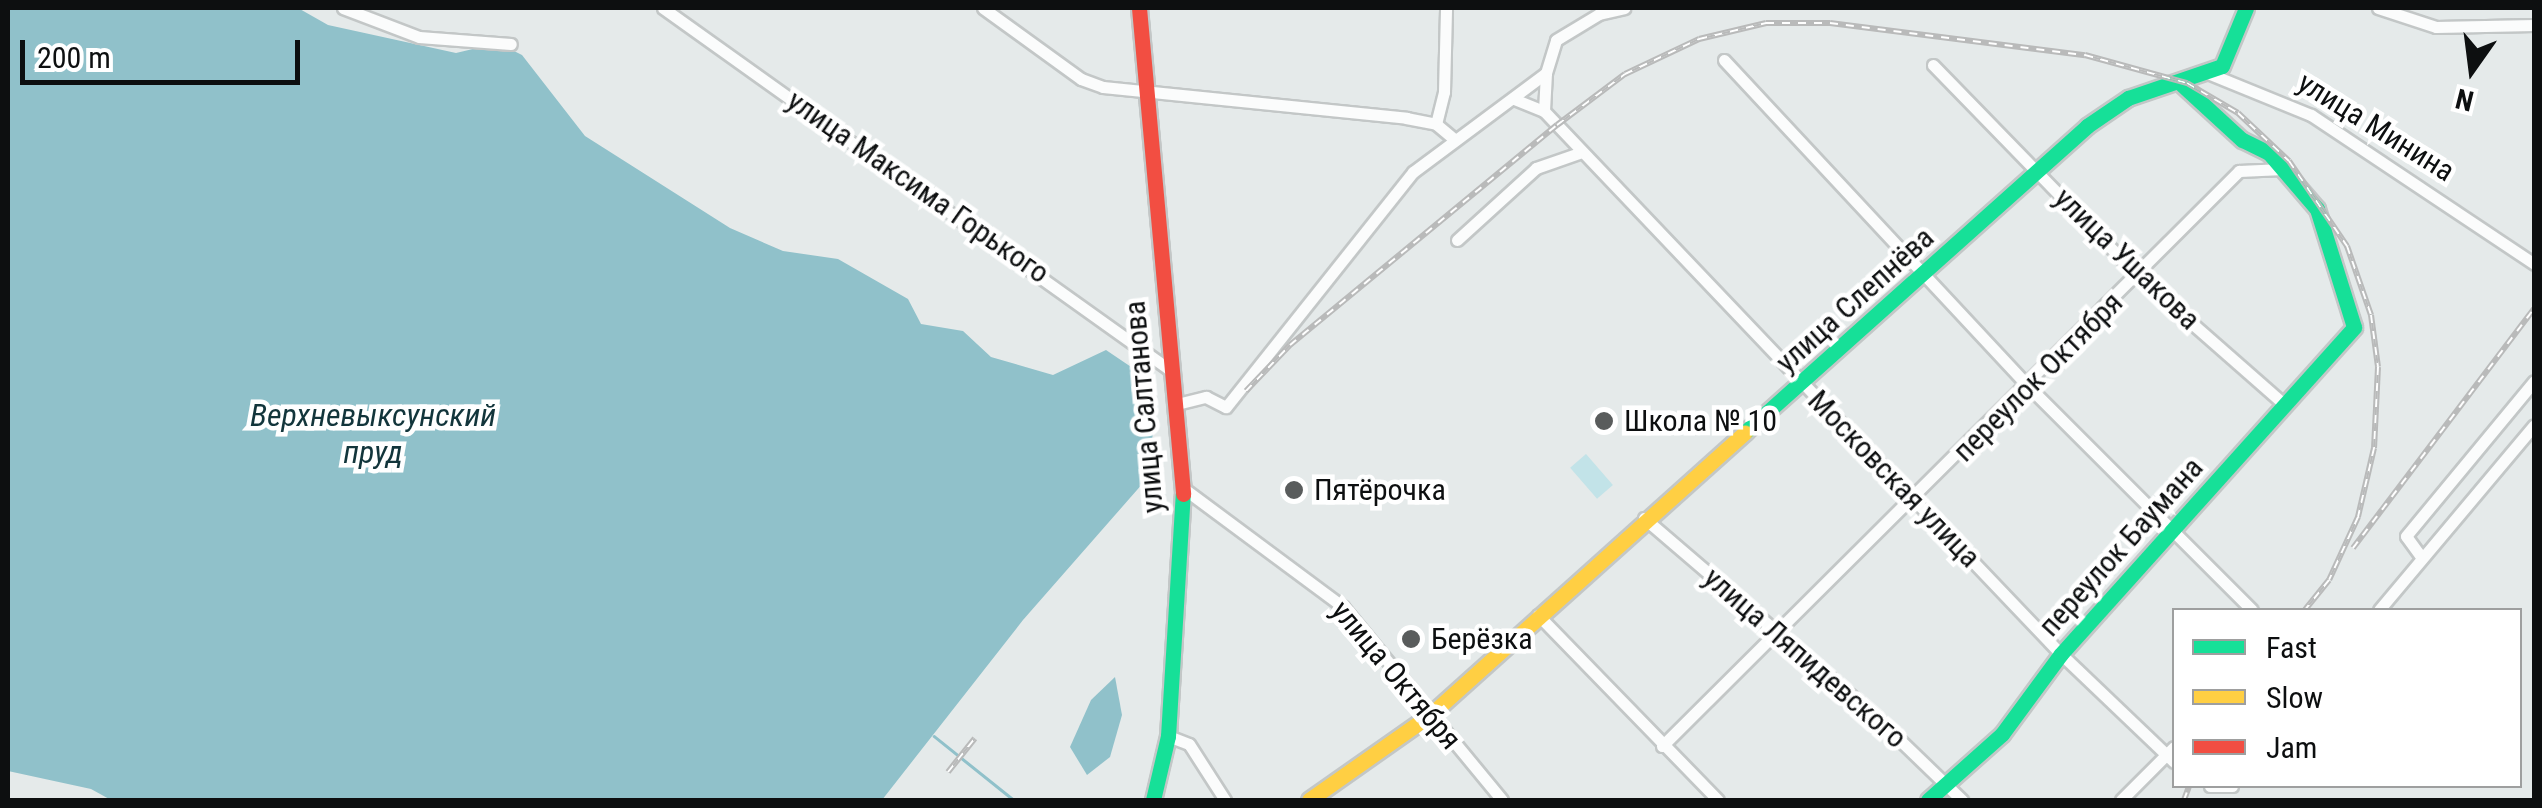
<!DOCTYPE html>
<html>
<head>
<meta charset="utf-8">
<style>
  body { margin:0 }
  #map { position:relative; width:2542px; height:808px; overflow:hidden; background:#e5eaea; font-family:"Roboto Condensed",sans-serif }
  div>[style] { position:absolute }
  [style*='--x'] { left:calc(var(--x)*1px); top:calc(var(--y)*1px); width:calc(var(--w)*1px); rotate:calc(var(--a)*1deg) }
  .green>* { inset:0; background:#c2e3e8; transform-origin:0 0 }
  .water>* { inset:0; background:#90c1ca }
  .stream>* { height:2.5px; margin:-1.25px; padding:0 1.25px; transform-origin:1.25px; border-radius:1.25px; background:#90c1ca }
  .roads { filter:drop-shadow(2px 0 #c3c7c7) drop-shadow(-2px 0 #c3c7c7) drop-shadow(0 2px #c3c7c7) drop-shadow(0 -2px #c3c7c7) }
  .street>* { height:11px; margin:-5.5px; padding:0 5.5px; transform-origin:5.5px; border-radius:5.5px; background:#fbfcfc }
  .fast>* { height:15px; margin:-7.5px; padding:0 7.5px; transform-origin:7.5px; border-radius:7.5px; background:#16e098 }
  .slow>* { height:15px; margin:-7.5px; padding:0 7.5px; transform-origin:7.5px; border-radius:7.5px; background:#ffcf43 }
  .jam>* { height:15px; margin:-7.5px; padding:0 7.5px; transform-origin:7.5px; border-radius:7.5px; background:#f24e42 }
  .rail>* { height:6px; margin-top:-3px; transform-origin:0; background:repeating-linear-gradient(90deg,#fff 0 8px,#b9baba 0 16px); box-sizing:border-box; border-block:2px solid #b9baba }
  .dots>* { width:28px; height:28px; translate:-50% -50%; box-sizing:border-box; border:5px solid #fff; border-radius:50% }
  span { translate:-50% -50%; white-space:nowrap; text-align:center; line-height:1.15; -webkit-text-stroke:9px #fff; paint-order:stroke }
  .street-label { font-size:30px; color:#0d0f10 }
  .poi-label { font-size:30px; color:#0d0f10 }
  .left { translate:0 -50%; text-align:left }
  .water-label { font-size:32px; color:#12353b; font-style:italic }
  .frame { position:absolute; inset:0; border:10px solid #0d0f10; pointer-events:none }
  .legend { position:absolute; left:2172px; top:608px; width:350px; height:180px; box-sizing:border-box; background:#fff; border:2px solid #9e9f9f; margin:0; padding:12px 18px; list-style:none; font-size:30px; color:#0d0f10 }
  .legend li { display:flex; align-items:center; gap:20px; height:50px }
  .legend b { width:50px; border:2px solid #9e9f9f }
  .north { position:absolute; left:2422px; top:20px; width:100px; height:100px; -webkit-text-stroke:8px #fff; paint-order:stroke; rotate:194deg; font-size:28px; font-weight:700; line-height:40px; text-align:center; color:#0d0f10 }
  .north::after { content:''; display:block; margin:auto; width:35px; height:45px; background:#0d0f10; clip-path:polygon(50% 0,100% 100%,50% 72%,0 100%) }
  .scale { position:absolute; left:20px; top:40px; width:280px; height:45px; box-sizing:border-box; border:5px solid #0d0f10; border-top:0; padding-left:12px; font-size:30px; line-height:35px; white-space:nowrap; color:#0d0f10; -webkit-text-stroke:8px #fff; paint-order:stroke }
</style>
</head>
<body>
<div id="map">
  <div class="green">
    <div style="left:1586px;top:454px;width:41px;height:21px;rotate:49deg"></div>
  </div>
  <div class="water">
    <div style="clip-path:polygon(8px 8px,298px 8px,328px 25px,456px 53px,498px 43px,522px 55px,585px 136px,730px 228px,783px 251px,838px 259px,908px 299px,921px 324px,963px 331px,991px 357px,1053px 375px,1106px 350px,1143px 375px,1158px 407px,1144px 482px,1023px 620px,882px 800px,111px 800px,91px 789px,8px 771px)"></div>
    <div style="clip-path:polygon(1115px 677px,1122px 715px,1110px 757px,1087px 775px,1070px 747px,1091px 700px)"></div>
  </div>
  <div class="stream">
    <div style="--x:934;--y:736;--w:102;--a:38.7"></div>
  </div>
  <div class="roads">
    <div class="street">
      <div style="--x:343;--y:8;--w:81;--a:20.9"></div>
      <div style="--x:419;--y:37;--w:92;--a:4.4"></div>
      <div style="--x:663;--y:8;--w:623;--a:35.53"></div>
      <div style="--x:983;--y:8;--w:121;--a:35.9"></div>
      <div style="--x:1081;--y:79;--w:23;--a:20"></div>
      <div style="--x:1103;--y:87;--w:305;--a:5.8"></div>
      <div style="--x:1406;--y:118;--w:31;--a:11"></div>
      <div style="--x:1436;--y:124;--w:25;--a:40"></div>
      <div style="--x:2378;--y:8;--w:61;--a:18.1"></div>
      <div style="--x:2436;--y:27;--w:98;--a:-1.2"></div>
      <div style="--x:1724;--y:60;--w:447;--a:47"></div>
      <div style="--x:2029;--y:387;--w:315;--a:45"></div>
      <div style="--x:1933;--y:65;--w:294;--a:45.8"></div>
      <div style="--x:2138;--y:276;--w:196;--a:41.3"></div>
      <div style="--x:2210;--y:74;--w:109;--a:22.1"></div>
      <div style="--x:2311;--y:115;--w:268;--a:33.7"></div>
      <div style="--x:1514;--y:99;--w:32;--a:22"></div>
      <div style="--x:1544;--y:111;--w:750;--a:46.41"></div>
      <div style="--x:2061;--y:654;--w:156;--a:43.7"></div>
      <div style="--x:1544;--y:111;--w:38;--a:-87"></div>
      <div style="--x:1436;--y:124;--w:33;--a:-76"></div>
      <div style="--x:1444;--y:92;--w:84;--a:-88.6"></div>
      <div style="--x:1457;--y:240;--w:107;--a:-42.3"></div>
      <div style="--x:1536;--y:168;--w:46;--a:-19.2"></div>
      <div style="--x:1177;--y:404;--w:30;--a:-14"></div>
      <div style="--x:1206;--y:397;--w:22;--a:27"></div>
      <div style="--x:1226;--y:407;--w:300;--a:-51.5"></div>
      <div style="--x:1413;--y:172;--w:166;--a:-36.7"></div>
      <div style="--x:1546;--y:73;--w:34;--a:-73"></div>
      <div style="--x:1556;--y:40;--w:50;--a:-31.2"></div>
      <div style="--x:1599;--y:14;--w:26;--a:-13"></div>
      <div style="--x:1183;--y:488;--w:199;--a:36.6"></div>
      <div style="--x:1343;--y:607;--w:250;--a:50.5"></div>
      <div style="--x:1644;--y:518;--w:306;--a:40.6"></div>
      <div style="--x:1876;--y:717;--w:120;--a:44"></div>
      <div style="--x:2422;--y:558;--w:27;--a:-126"></div>
      <div style="--x:2406;--y:536;--w:201;--a:-50.4"></div>
      <div style="--x:2379;--y:610;--w:241;--a:-50"></div>
      <div style="--x:1538;--y:615;--w:258;--a:45.8"></div>
      <div style="--x:1168;--y:736;--w:22;--a:21"></div>
      <div style="--x:1189;--y:744;--w:67;--a:57.3"></div>
      <div style="--x:1662;--y:746;--w:815;--a:-44.9"></div>
      <div style="--x:2239;--y:171;--w:44;--a:-2.6"></div>
      <div style="--x:2210;--y:786;--w:22;--a:0"></div>
      <div style="--x:2121;--y:800;--w:75;--a:-45"></div>
    </div>
    <div class="fast">
      <div style="--x:1745;--y:432;--w:459;--a:-41.8"></div>
      <div style="--x:2087;--y:126;--w:50;--a:-34.3"></div>
      <div style="--x:2128;--y:98;--w:99;--a:-18.8"></div>
      <div style="--x:2222;--y:66;--w:63;--a:-67.5"></div>
      <div style="--x:1153;--y:800;--w:66;--a:-76.8"></div>
      <div style="--x:1168;--y:736;--w:242;--a:-86.5"></div>
      <div style="--x:1928;--y:800;--w:99;--a:-41.7"></div>
      <div style="--x:2002;--y:734;--w:99;--a:-53.6"></div>
      <div style="--x:2061;--y:654;--w:439;--a:-48.1"></div>
      <div style="--x:2354;--y:327;--w:124;--a:-107.4"></div>
      <div style="--x:2317;--y:209;--w:74;--a:-130.6"></div>
      <div style="--x:2269;--y:153;--w:30;--a:-154"></div>
      <div style="--x:2242;--y:140;--w:83;--a:-137.4"></div>
    </div>
    <div class="slow">
      <div style="--x:1309;--y:800;--w:148;--a:-35.1"></div>
      <div style="--x:1430;--y:715;--w:423;--a:-41.9"></div>
    </div>
    <div class="jam">
      <div style="--x:1139;--y:8;--w:488;--a:84.8"></div>
    </div>
  </div>
  <div class="rail">
    <div style="--x:1246;--y:391;--w:64;--a:-46.3"></div>
    <div style="--x:1290;--y:345;--w:346;--a:-39.5"></div>
    <div style="--x:1557;--y:125;--w:85;--a:-36.9"></div>
    <div style="--x:1625;--y:74;--w:82;--a:-25.3"></div>
    <div style="--x:1699;--y:39;--w:69;--a:-13.4"></div>
    <div style="--x:1766;--y:23;--w:64;--a:0"></div>
    <div style="--x:1830;--y:23;--w:257;--a:7.2"></div>
    <div style="--x:2085;--y:55;--w:106;--a:15.4"></div>
    <div style="--x:2187;--y:83;--w:59;--a:30.5"></div>
    <div style="--x:2238;--y:113;--w:70;--a:43.3"></div>
    <div style="--x:2289;--y:161;--w:103;--a:55.7"></div>
    <div style="--x:2347;--y:246;--w:73;--a:70.8"></div>
    <div style="--x:2371;--y:315;--w:52;--a:82.3"></div>
    <div style="--x:2378;--y:367;--w:81;--a:92.8"></div>
    <div style="--x:2374;--y:448;--w:71;--a:103.1"></div>
    <div style="--x:2358;--y:517;--w:69;--a:114.7"></div>
    <div style="--x:2329;--y:580;--w:38;--a:129"></div>
    <div style="--x:2353;--y:548;--w:300;--a:-52.9"></div>
    <div style="--x:948;--y:772;--w:43;--a:-51.5"></div>
    <div style="--x:2184;--y:800;--w:15;--a:-70"></div>
  </div>
  <div class="dots">
    <div style="left:1604px;top:421px;background:#595c5c"></div>
    <div style="left:1294px;top:490px;background:#595c5c"></div>
    <div style="left:1411px;top:639px;background:#595c5c"></div>
  </div>
  <div class="street-label">
    <span style="left:2376px;top:127px;rotate:32deg">улица Минина</span>
    <span style="left:918px;top:187px;rotate:35deg">улица Максима Горького</span>
    <span style="left:2127px;top:259px;rotate:44deg">улица Ушакова</span>
    <span style="left:1855px;top:300px;rotate:-42deg">улица Слепнёва</span>
    <span style="left:2038px;top:377px;rotate:-45deg">переулок Октября</span>
    <span style="left:1144px;top:407px;rotate:-95deg">улица Салтанова</span>
    <span style="left:1894px;top:479px;rotate:46deg">Московская улица</span>
    <span style="left:2121px;top:547px;rotate:-48deg">переулок Баумана</span>
    <span style="left:1805px;top:658px;rotate:41deg">улица Ляпидевского</span>
    <span style="left:1396px;top:675px;rotate:50deg">улица Октября</span>
  </div>
  <div class="poi-label">
    <span class="left" style="left:1624px;top:421px">Школа № 10</span>
    <span class="left" style="left:1314px;top:490px">Пятёрочка</span>
    <span class="left" style="left:1431px;top:639px">Берёзка</span>
  </div>
  <div class="water-label">
    <span style="left:373px;top:434px">Верхневыксунский<br>пруд</span>
  </div>
  <div class="frame"></div>
  <ul class="legend">
  <li><b style="height:12px;background:#16e098"></b>Fast</li>
  <li><b style="height:12px;background:#ffcf43"></b>Slow</li>
  <li><b style="height:12px;background:#f24e42"></b>Jam</li>
  </ul>
  <div class="north">N</div>
  <div class="scale">200 m</div>
</div>
</body>
</html>
